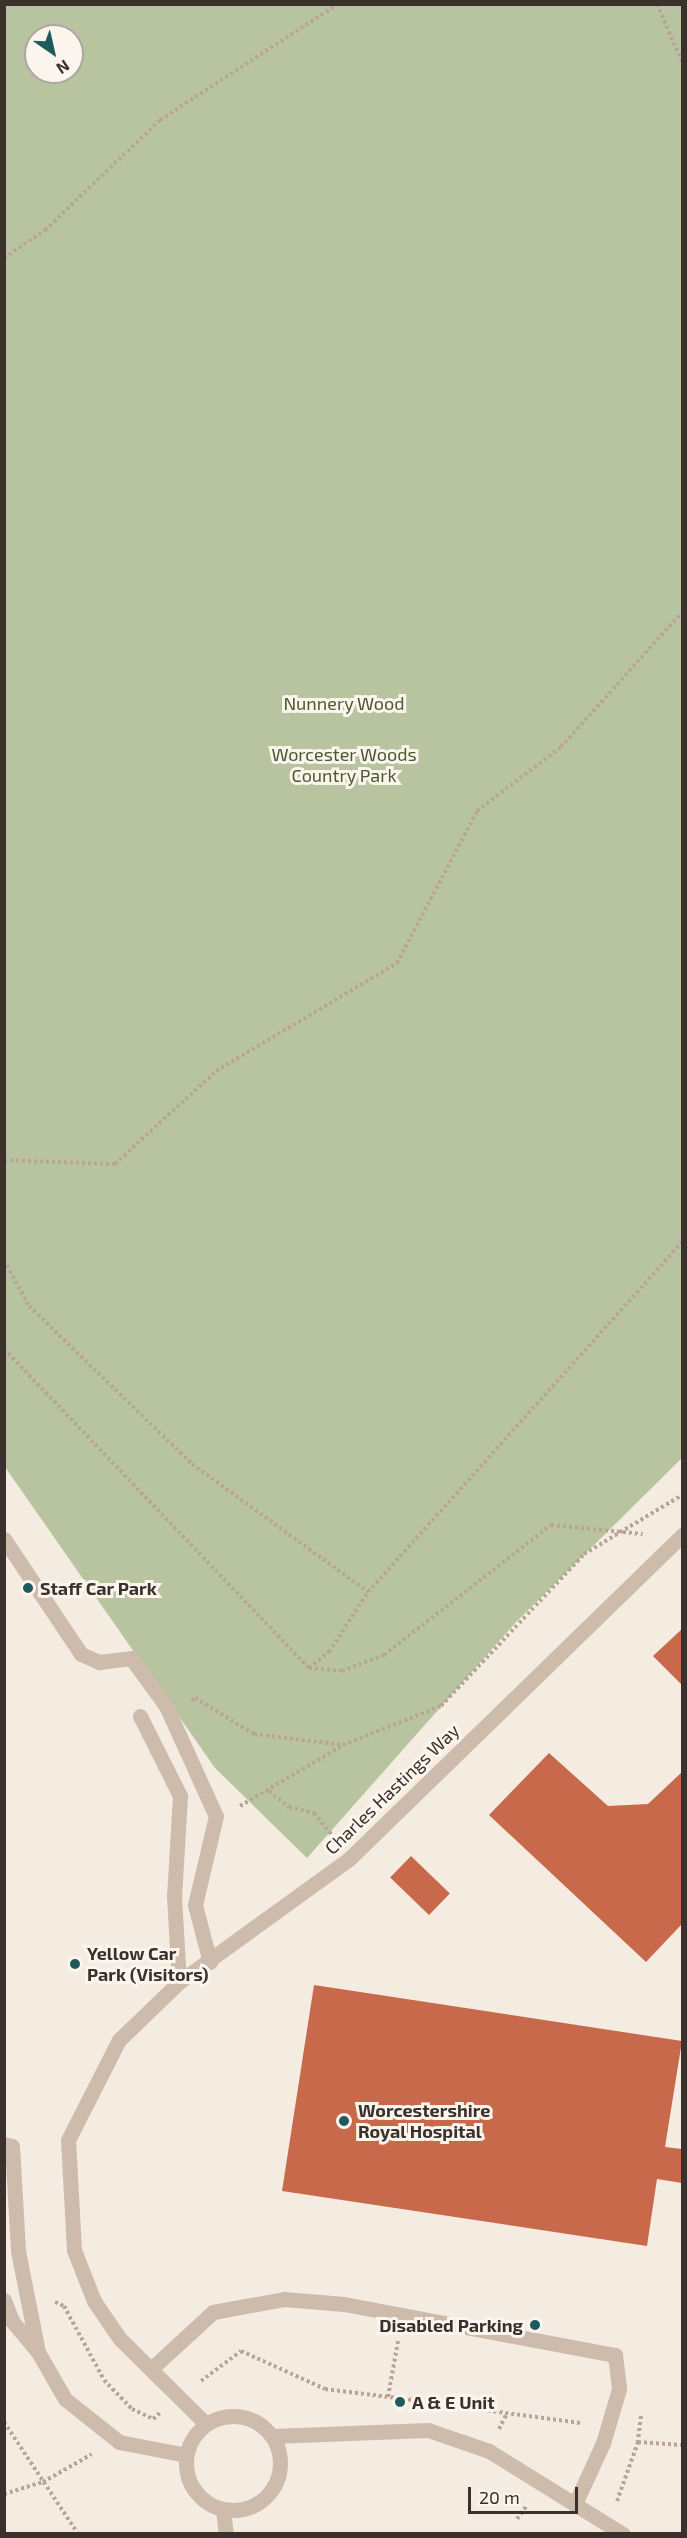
<!DOCTYPE html>
<html>
<head>
<meta charset="utf-8">
<style>
  body { margin:0 }
  #map { position:relative; width:687px; height:2538px; overflow:hidden; background:#f4ebe1; font-family:"Exo 2",sans-serif }
  div>[style] { position:absolute }
  [style*='--x'] { left:calc(var(--x)*1px); top:calc(var(--y)*1px); width:calc(var(--w)*1px); rotate:calc(var(--a)*1deg) }
  .green>* { inset:0; background:#b8c4a0 }
  .building>* { inset:0; background:#c8694b; transform-origin:0 0 }
  .path>* { height:4px; margin-top:-2px; transform-origin:0; background:repeating-linear-gradient(90deg,#b9a596 0 3px,transparent 0 6px) }
  .minor>* { height:15px; margin:-7.5px; padding:0 7.5px; transform-origin:7.5px; border-radius:7.5px; background:#cdbbac }
  .minor>.ring { margin:-7.5px; padding:0; box-sizing:content-box; background:none; border:15px solid #cdbbac; border-radius:50% }
  .dots>* { width:16px; height:16px; translate:-50% -50%; box-sizing:border-box; border:3px solid #fbf5ee; border-radius:50% }
  span { translate:-50% -50%; white-space:nowrap; text-align:center; line-height:1.15; -webkit-text-stroke:6px #fbf5ee; paint-order:stroke }
  .park-label { font-size:18px; color:#4a5a2e }
  .poi-label { font-size:18px; color:#3b302b; font-weight:700 }
  .left { translate:0 -50%; text-align:left }
  .right { translate:-100% -50%; text-align:right }
  .street-label { font-size:18px; color:#3b302b }
  .frame { position:absolute; inset:0; border:6px solid #3b302b; pointer-events:none }
  .north { position:absolute; left:24px; top:24px; width:60px; height:60px; box-sizing:border-box; background:#fbf5ee; border:2px solid #aea6a0; border-radius:50%; rotate:146deg; font-size:16px; font-weight:700; line-height:24px; text-align:center; color:#3b302b }
  .north::after { content:''; display:block; margin:auto; width:21px; height:27px; background:#1f5a5e; clip-path:polygon(50% 0,100% 100%,50% 72%,0 100%) }
  .scale { position:absolute; left:468px; top:2487px; width:110px; height:27px; box-sizing:border-box; border:3px solid #3b302b; border-top:0; padding-left:8px; font-size:18px; line-height:21px; white-space:nowrap; color:#3b302b; -webkit-text-stroke:4px #fbf5ee; paint-order:stroke }
</style>
</head>
<body>
<div id="map">
  <div class="green">
    <div style="clip-path:polygon(evenodd,4px 5px,682px 5px,682px 1458px,515px 1623px,307px 1858px,215px 1768px,5px 1467px,4px 5px,36px 36px,72px 36px,72px 72px,36px 72px,36px 36px)"></div>
  </div>
  <div class="building">
    <div style="clip-path:polygon(682px 1629px,682px 1685px,653px 1656px)"></div>
    <div style="clip-path:polygon(549px 1753px,608px 1806px,648px 1804px,682px 1772px,682px 1924px,646px 1962px,489px 1815px)"></div>
    <div style="left:411px;top:1856px;width:54px;height:30px;rotate:44deg"></div>
    <div style="clip-path:polygon(314px 1985px,682px 2041px,665px 2147px,682px 2149px,682px 2183px,657px 2179px,647px 2246px,282px 2191px)"></div>
  </div>
  <div class="path">
    <div style="--x:657;--y:4;--w:63;--a:66.7"></div>
    <div style="--x:4;--y:258;--w:50;--a:-34.3"></div>
    <div style="--x:45;--y:230;--w:159;--a:-43.7"></div>
    <div style="--x:160;--y:120;--w:212;--a:-33.1"></div>
    <div style="--x:4;--y:1160;--w:111;--a:2.1"></div>
    <div style="--x:115;--y:1164;--w:137;--a:-42.6"></div>
    <div style="--x:216;--y:1071;--w:211;--a:-30.8"></div>
    <div style="--x:397;--y:963;--w:172;--a:-62.2"></div>
    <div style="--x:477;--y:811;--w:106;--a:-37.3"></div>
    <div style="--x:561;--y:747;--w:181;--a:-48.1"></div>
    <div style="--x:4;--y:1260;--w:52;--a:61.5"></div>
    <div style="--x:29;--y:1306;--w:227;--a:44.1"></div>
    <div style="--x:192;--y:1464;--w:218;--a:36"></div>
    <div style="--x:4;--y:1349;--w:441;--a:46.3"></div>
    <div style="--x:309;--y:1668;--w:33;--a:5"></div>
    <div style="--x:342;--y:1671;--w:45;--a:-20.9"></div>
    <div style="--x:384;--y:1655;--w:212;--a:-37.9"></div>
    <div style="--x:551;--y:1525;--w:92;--a:5.6"></div>
    <div style="--x:309;--y:1668;--w:26;--a:-39"></div>
    <div style="--x:329;--y:1652;--w:72;--a:-57"></div>
    <div style="--x:368;--y:1592;--w:470;--a:-48.1"></div>
    <div style="--x:191;--y:1700;--w:4;--a:-27"></div>
    <div style="--x:195;--y:1698;--w:69;--a:31.4"></div>
    <div style="--x:254;--y:1734;--w:90;--a:7"></div>
    <div style="--x:343;--y:1745;--w:105;--a:-21.7"></div>
    <div style="--x:441;--y:1706;--w:209;--a:-46.7"></div>
    <div style="--x:584;--y:1554;--w:114;--a:-31"></div>
    <div style="--x:269;--y:1791;--w:26;--a:39"></div>
    <div style="--x:289;--y:1807;--w:26;--a:13"></div>
    <div style="--x:314;--y:1813;--w:32;--a:51"></div>
    <div style="--x:240;--y:1806;--w:118;--a:-30.5"></div>
    <div style="--x:55;--y:2302;--w:10;--a:24"></div>
    <div style="--x:64;--y:2306;--w:84;--a:61.6"></div>
    <div style="--x:104;--y:2380;--w:40;--a:46"></div>
    <div style="--x:132;--y:2409;--w:23;--a:25"></div>
    <div style="--x:153;--y:2419;--w:9;--a:-41"></div>
    <div style="--x:201;--y:2381;--w:50;--a:-36.9"></div>
    <div style="--x:241;--y:2351;--w:92;--a:24.3"></div>
    <div style="--x:325;--y:2389;--w:97;--a:7.1"></div>
    <div style="--x:388;--y:2397;--w:57;--a:-79.9"></div>
    <div style="--x:440;--y:2404;--w:142;--a:7.7"></div>
    <div style="--x:641;--y:2416;--w:26;--a:97"></div>
    <div style="--x:638;--y:2442;--w:43;--a:4"></div>
    <div style="--x:4;--y:2422;--w:134;--a:56.5"></div>
    <div style="--x:499;--y:2429;--w:18;--a:-63"></div>
    <div style="--x:4;--y:2494;--w:41;--a:-17.1"></div>
    <div style="--x:43;--y:2482;--w:56;--a:-29.7"></div>
    <div style="--x:617;--y:2501;--w:63;--a:-70.4"></div>
    <div style="--x:517;--y:2519;--w:17;--a:-54"></div>
  </div>
  <div class="minor">
    <div style="--x:4;--y:1539;--w:138;--a:56.2"></div>
    <div style="--x:81;--y:1654;--w:20;--a:24"></div>
    <div style="--x:99;--y:1662;--w:32;--a:-7"></div>
    <div style="--x:131;--y:1658;--w:59;--a:53.9"></div>
    <div style="--x:166;--y:1706;--w:121;--a:65.6"></div>
    <div style="--x:216;--y:1816;--w:91;--a:103.3"></div>
    <div style="--x:195;--y:1905;--w:59;--a:75.3"></div>
    <div style="--x:140;--y:1716;--w:89;--a:63.4"></div>
    <div style="--x:180;--y:1796;--w:100;--a:93.4"></div>
    <div style="--x:174;--y:1896;--w:86;--a:86.7"></div>
    <div style="--x:4;--y:2144;--w:8;--a:14"></div>
    <div style="--x:12;--y:2146;--w:105;--a:86.7"></div>
    <div style="--x:18;--y:2251;--w:103;--a:78.8"></div>
    <div style="--x:38;--y:2352;--w:54;--a:60.1"></div>
    <div style="--x:65;--y:2399;--w:69;--a:38.5"></div>
    <div style="--x:119;--y:2442;--w:68;--a:11"></div>
    <div style="--x:4;--y:2300;--w:22;--a:69"></div>
    <div style="--x:12;--y:2321;--w:40;--a:50"></div>
    <div style="--x:151;--y:2369;--w:84;--a:-42.6"></div>
    <div style="--x:213;--y:2312;--w:72;--a:-10.4"></div>
    <div style="--x:284;--y:2299;--w:60;--a:4.8"></div>
    <div style="--x:344;--y:2304;--w:276;--a:10.7"></div>
    <div style="--x:615;--y:2355;--w:34;--a:83"></div>
    <div style="--x:619;--y:2389;--w:56;--a:106.5"></div>
    <div style="--x:603;--y:2443;--w:67;--a:114.7"></div>
    <div class="ring" style="left:186px;top:2416px;width:79px;height:79px"></div>
    <div style="--x:206;--y:2424;--w:121;--a:-135.3"></div>
    <div style="--x:120;--y:2339;--w:46;--a:-124.4"></div>
    <div style="--x:94;--y:2301;--w:55;--a:-111.4"></div>
    <div style="--x:74;--y:2250;--w:110;--a:-93.1"></div>
    <div style="--x:68;--y:2140;--w:112;--a:-63"></div>
    <div style="--x:119;--y:2040;--w:83;--a:-44"></div>
    <div style="--x:179;--y:1982;--w:210;--a:-35.9"></div>
    <div style="--x:349;--y:1859;--w:465;--a:-44.2"></div>
    <div style="--x:272;--y:2436;--w:156;--a:-2.2"></div>
    <div style="--x:428;--y:2430;--w:65;--a:19"></div>
    <div style="--x:489;--y:2451;--w:158;--a:31.8"></div>
    <div style="--x:223;--y:2510;--w:24;--a:83"></div>
  </div>
  <div class="dots">
    <div style="left:28px;top:1588px;background:#1f5a5e"></div>
    <div style="left:75px;top:1964px;background:#1f5a5e"></div>
    <div style="left:344px;top:2121px;background:#1f5a5e"></div>
    <div style="left:535px;top:2325px;background:#1f5a5e"></div>
    <div style="left:400px;top:2402px;background:#1f5a5e"></div>
  </div>
  <div class="park-label">
    <span style="left:344px;top:703px">Nunnery Wood</span>
    <span style="left:344px;top:765px">Worcester Woods<br>Country Park</span>
  </div>
  <div class="poi-label">
    <span class="left" style="left:40px;top:1588px">Staff Car Park</span>
    <span class="left" style="left:87px;top:1964px">Yellow Car<br>Park (Visitors)</span>
    <span class="left" style="left:358px;top:2121px">Worcestershire<br>Royal Hospital</span>
    <span class="right" style="left:523px;top:2325px">Disabled Parking</span>
    <span class="left" style="left:412px;top:2402px">A &amp; E Unit</span>
  </div>
  <div class="street-label">
    <span style="left:392px;top:1789px;rotate:-44deg">Charles Hastings Way</span>
  </div>
  <div class="frame"></div>
  <div class="north">N</div>
  <div class="scale">20 m</div>
</div>
</body>
</html>
